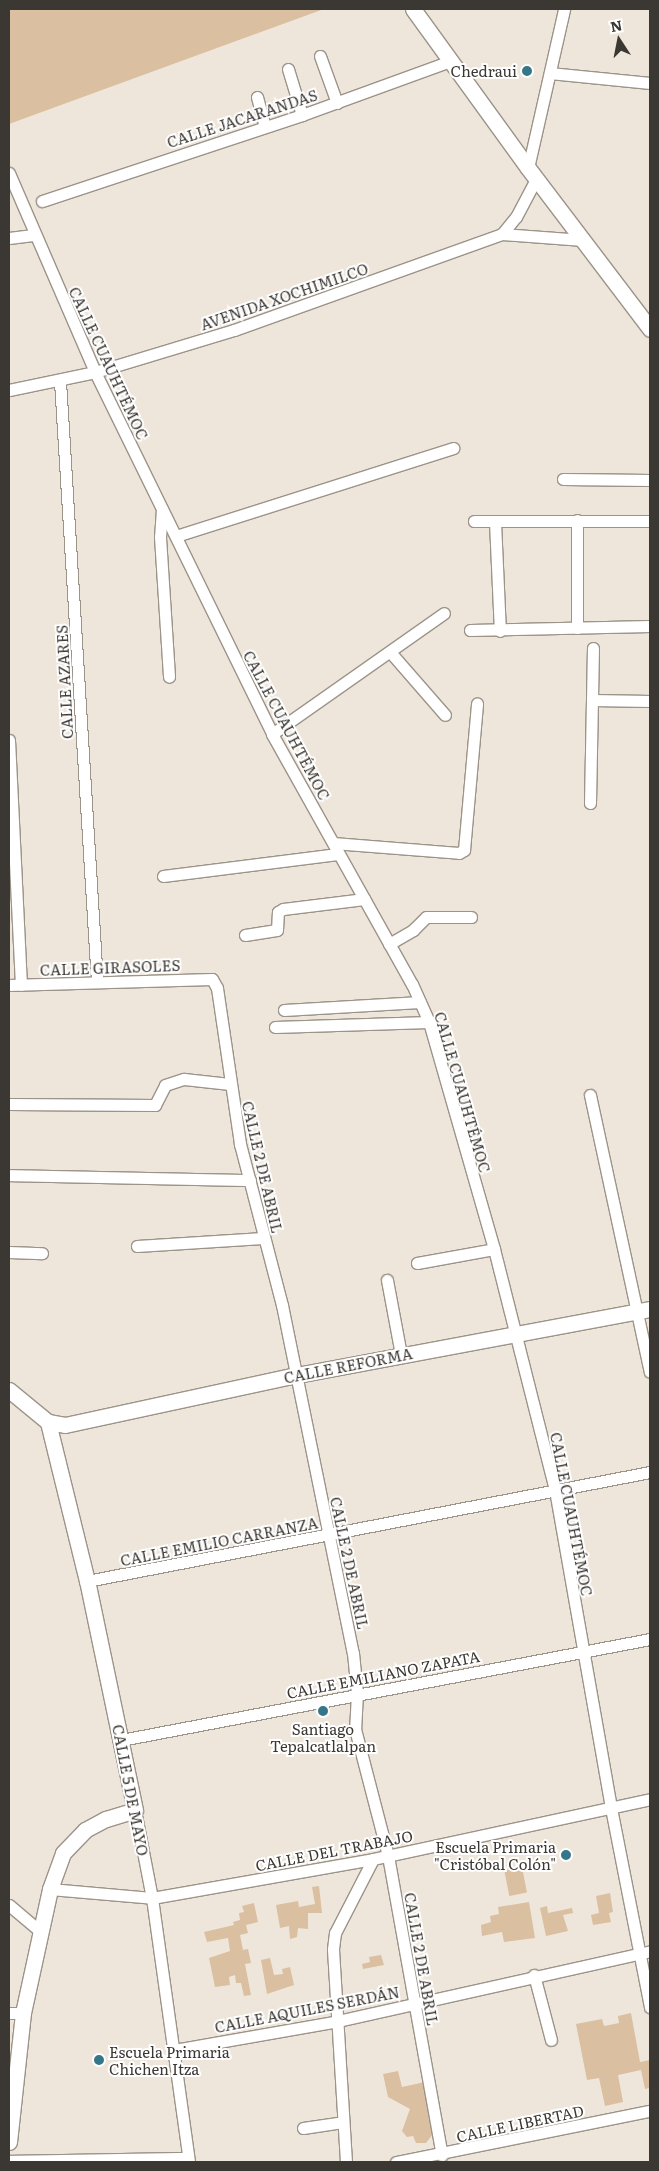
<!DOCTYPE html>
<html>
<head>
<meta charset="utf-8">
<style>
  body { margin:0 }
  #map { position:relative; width:659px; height:2171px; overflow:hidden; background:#efe6db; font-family:Literata,serif }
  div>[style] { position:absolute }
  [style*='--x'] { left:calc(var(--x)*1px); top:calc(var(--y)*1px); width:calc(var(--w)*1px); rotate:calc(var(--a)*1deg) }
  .green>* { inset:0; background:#dabfa0; transform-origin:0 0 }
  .roads { filter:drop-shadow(1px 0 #9c9389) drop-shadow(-1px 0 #9c9389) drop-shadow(0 1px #9c9389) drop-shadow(0 -1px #9c9389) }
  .street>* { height:11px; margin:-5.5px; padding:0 5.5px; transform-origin:5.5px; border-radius:5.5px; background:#fff }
  .secondary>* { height:15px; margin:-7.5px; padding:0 7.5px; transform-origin:7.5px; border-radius:7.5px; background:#fff }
  .dots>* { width:14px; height:14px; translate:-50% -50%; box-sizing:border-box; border:2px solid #fff; border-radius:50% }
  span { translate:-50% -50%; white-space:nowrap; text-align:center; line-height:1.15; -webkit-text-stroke:4px #fff; paint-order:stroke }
  .poi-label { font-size:15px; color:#3b3733 }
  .right { translate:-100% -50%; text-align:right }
  .left { translate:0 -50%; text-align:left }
  .street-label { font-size:15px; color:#3b3733 }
  .frame { position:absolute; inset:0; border:10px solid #3b3733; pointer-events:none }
  .north { position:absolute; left:594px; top:15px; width:50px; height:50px; -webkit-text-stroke:4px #fff; paint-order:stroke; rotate:349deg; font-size:14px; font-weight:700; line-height:20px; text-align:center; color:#3b3733 }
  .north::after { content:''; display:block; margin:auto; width:18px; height:22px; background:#3b3733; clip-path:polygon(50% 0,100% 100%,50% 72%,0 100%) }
</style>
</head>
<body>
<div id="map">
  <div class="green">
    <div style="clip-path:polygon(9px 9px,324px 9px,9px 124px)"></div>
    <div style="left:522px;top:1867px;width:26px;height:18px;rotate:79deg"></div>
    <div style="clip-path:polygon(319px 1886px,322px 1913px,308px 1913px,308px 1929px,298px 1928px,297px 1937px,290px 1939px,289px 1926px,280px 1928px,276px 1905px,298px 1901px,299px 1907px,315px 1904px,312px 1887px)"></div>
    <div style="clip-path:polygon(610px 1893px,613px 1912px,609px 1913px,611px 1922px,593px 1925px,591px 1915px,599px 1913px,596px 1896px)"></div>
    <div style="clip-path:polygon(529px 1902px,535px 1938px,504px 1942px,502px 1932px,482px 1936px,481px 1925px,491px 1922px,490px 1916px,499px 1914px,498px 1907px)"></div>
    <div style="clip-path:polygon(254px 1903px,258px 1922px,246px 1925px,248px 1933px,240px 1935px,243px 1950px,248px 1949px,251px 1963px,245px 1964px,251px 1995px,244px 1996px,241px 1983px,236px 1983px,235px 1975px,229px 1977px,230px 1985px,215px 1987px,209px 1958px,230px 1951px,228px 1938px,207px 1942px,204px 1932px,234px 1925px,233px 1922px,240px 1920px,239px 1913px,244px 1912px,242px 1906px)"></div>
    <div style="clip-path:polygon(547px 1906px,548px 1913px,572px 1908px,573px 1913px,563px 1915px,568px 1931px,546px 1936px,540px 1908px)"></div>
    <div style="clip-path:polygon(381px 1955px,384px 1965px,363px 1969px,362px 1964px,370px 1962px,369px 1957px)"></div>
    <div style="clip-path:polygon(270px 1958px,274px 1975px,283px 1974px,282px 1969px,290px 1967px,294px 1985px,267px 1994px,261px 1960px)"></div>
    <div style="clip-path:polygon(631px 2013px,640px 2062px,650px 2060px,650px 2088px,645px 2089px,641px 2070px,618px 2075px,623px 2102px,605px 2106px,599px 2078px,587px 2080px,576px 2024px,602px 2019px,604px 2026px,619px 2023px,618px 2016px)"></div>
    <div style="clip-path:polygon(398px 2071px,402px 2087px,425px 2082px,433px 2134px,426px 2143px,416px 2143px,413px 2136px,407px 2137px,402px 2131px,410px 2109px,388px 2097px,383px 2074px)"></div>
  </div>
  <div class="roads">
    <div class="street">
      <div style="--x:320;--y:56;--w:50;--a:70.1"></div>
      <div style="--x:288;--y:69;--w:48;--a:73.1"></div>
      <div style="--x:550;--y:73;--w:100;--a:5.7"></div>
      <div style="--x:257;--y:97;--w:30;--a:75"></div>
      <div style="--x:528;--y:168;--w:163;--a:-77.2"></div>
      <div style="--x:9;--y:173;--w:217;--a:66.6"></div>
      <div style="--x:95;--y:372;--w:403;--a:63.9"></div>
      <div style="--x:272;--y:734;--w:287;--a:60.8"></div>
      <div style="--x:412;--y:984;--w:42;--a:65.9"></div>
      <div style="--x:429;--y:1022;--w:236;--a:74"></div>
      <div style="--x:494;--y:1249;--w:249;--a:75.8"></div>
      <div style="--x:555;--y:1490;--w:323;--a:80"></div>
      <div style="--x:611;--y:1808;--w:203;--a:78.9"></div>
      <div style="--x:42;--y:201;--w:274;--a:-18.3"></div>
      <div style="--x:302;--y:115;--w:158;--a:-20"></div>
      <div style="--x:502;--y:234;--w:81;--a:4.2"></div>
      <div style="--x:9;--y:238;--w:24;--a:-7"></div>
      <div style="--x:60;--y:381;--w:602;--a:86.48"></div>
      <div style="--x:9;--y:390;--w:88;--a:-11.8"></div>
      <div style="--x:95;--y:372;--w:145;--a:-16.8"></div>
      <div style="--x:234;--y:330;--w:285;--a:-19.7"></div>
      <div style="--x:502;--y:234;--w:22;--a:-51"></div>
      <div style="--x:516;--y:217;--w:43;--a:-62.2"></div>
      <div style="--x:563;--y:479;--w:87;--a:0.7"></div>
      <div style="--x:162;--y:509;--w:28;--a:94"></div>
      <div style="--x:160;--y:537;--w:140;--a:86.3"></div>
      <div style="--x:474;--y:521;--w:176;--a:0"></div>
      <div style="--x:495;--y:522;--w:109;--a:87.4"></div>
      <div style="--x:176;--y:536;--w:291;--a:-17.6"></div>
      <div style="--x:577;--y:628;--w:108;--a:-90"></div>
      <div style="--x:470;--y:630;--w:180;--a:-1.3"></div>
      <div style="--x:391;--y:653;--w:82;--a:48.9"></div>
      <div style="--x:592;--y:700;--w:58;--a:1"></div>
      <div style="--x:272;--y:734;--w:210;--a:-35.1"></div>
      <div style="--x:9;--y:740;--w:245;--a:87.2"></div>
      <div style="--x:590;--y:803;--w:155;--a:-88.9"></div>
      <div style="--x:333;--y:843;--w:126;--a:4.5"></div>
      <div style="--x:459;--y:853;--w:6;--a:-31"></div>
      <div style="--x:464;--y:850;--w:147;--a:-84.9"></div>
      <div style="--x:163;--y:876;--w:176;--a:-7.2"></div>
      <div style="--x:245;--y:935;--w:32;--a:-9"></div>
      <div style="--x:277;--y:930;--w:18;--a:-87"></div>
      <div style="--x:278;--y:912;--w:6;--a:-31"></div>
      <div style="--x:283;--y:909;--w:82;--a:-7"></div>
      <div style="--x:389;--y:944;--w:28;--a:-30"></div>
      <div style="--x:413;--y:930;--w:18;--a:-45"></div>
      <div style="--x:426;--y:917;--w:45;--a:0"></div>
      <div style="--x:9;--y:985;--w:203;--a:-1.7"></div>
      <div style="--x:212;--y:979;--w:10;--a:61"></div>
      <div style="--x:217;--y:988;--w:158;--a:81.6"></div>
      <div style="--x:240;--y:1144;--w:166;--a:75.4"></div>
      <div style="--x:282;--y:1305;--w:355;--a:78.5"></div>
      <div style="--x:353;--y:1653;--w:40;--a:84.3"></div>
      <div style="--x:357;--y:1693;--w:36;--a:93"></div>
      <div style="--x:355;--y:1729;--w:131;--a:75.4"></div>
      <div style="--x:388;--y:1856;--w:304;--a:79.8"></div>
      <div style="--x:284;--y:1010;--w:136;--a:-3.4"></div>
      <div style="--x:275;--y:1027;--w:154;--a:-1.9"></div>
      <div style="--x:590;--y:1095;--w:283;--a:77.8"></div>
      <div style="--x:9;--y:1104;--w:146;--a:0.4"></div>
      <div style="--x:155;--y:1105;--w:22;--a:-63"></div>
      <div style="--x:165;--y:1085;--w:20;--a:-18"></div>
      <div style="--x:184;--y:1079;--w:46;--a:6.2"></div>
      <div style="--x:9;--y:1175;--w:241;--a:1.2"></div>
      <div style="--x:137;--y:1246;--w:126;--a:-3.6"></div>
      <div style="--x:9;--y:1252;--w:33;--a:2"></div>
      <div style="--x:417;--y:1263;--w:78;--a:-10.3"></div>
      <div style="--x:387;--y:1280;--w:76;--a:79.4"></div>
      <div style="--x:87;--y:1581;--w:573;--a:-10.96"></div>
      <div style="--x:121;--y:1740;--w:539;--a:-10.81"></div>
      <div style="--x:135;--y:1810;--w:90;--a:79.1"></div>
      <div style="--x:152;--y:1898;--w:267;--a:82"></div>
      <div style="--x:50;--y:1889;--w:102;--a:5"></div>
      <div style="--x:152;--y:1898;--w:224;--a:-10"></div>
      <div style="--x:373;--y:1859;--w:283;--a:-12.2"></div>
      <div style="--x:9;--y:1905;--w:42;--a:40.2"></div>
      <div style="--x:534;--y:1975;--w:67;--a:75.3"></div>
      <div style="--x:9;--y:2013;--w:14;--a:0"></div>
      <div style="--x:174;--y:2050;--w:167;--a:-10"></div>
      <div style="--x:338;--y:2021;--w:320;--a:-12.6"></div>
      <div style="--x:303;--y:2128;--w:40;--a:-8.5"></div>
      <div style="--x:9;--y:2161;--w:179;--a:-1"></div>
      <div style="--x:346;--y:2162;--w:213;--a:-93.5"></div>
      <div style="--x:333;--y:1949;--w:16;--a:-83"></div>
      <div style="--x:335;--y:1933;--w:83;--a:-62.8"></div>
      <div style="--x:396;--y:2162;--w:259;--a:-11.4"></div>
    </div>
    <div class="secondary">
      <div style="--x:413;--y:9;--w:196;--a:54.1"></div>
      <div style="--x:528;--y:168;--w:202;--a:52.8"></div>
      <div style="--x:9;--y:1390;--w:50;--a:39.4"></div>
      <div style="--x:48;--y:1422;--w:17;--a:10"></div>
      <div style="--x:65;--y:1425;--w:237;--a:-12.2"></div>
      <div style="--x:297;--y:1375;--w:359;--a:-10.6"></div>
      <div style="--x:9;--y:2142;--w:130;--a:-83.8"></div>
      <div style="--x:23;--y:2013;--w:127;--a:-77.7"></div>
      <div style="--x:50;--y:1889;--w:38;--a:-70"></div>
      <div style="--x:63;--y:1853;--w:32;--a:-46"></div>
      <div style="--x:85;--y:1830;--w:24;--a:-28"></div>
      <div style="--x:106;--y:1819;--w:30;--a:-17"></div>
      <div style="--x:135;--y:1810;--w:234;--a:-101.8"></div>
      <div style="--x:87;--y:1581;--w:164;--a:-103.8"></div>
    </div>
  </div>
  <div class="dots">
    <div style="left:527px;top:71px;background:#357689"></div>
    <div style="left:323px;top:1711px;background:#357689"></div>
    <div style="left:566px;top:1855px;background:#357689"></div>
    <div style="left:99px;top:2060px;background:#357689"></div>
  </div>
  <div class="poi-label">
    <span class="right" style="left:517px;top:71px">Chedraui</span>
    <span style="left:323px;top:1737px">Santiago<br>Tepalcatlalpan</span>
    <span class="right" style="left:556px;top:1855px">Escuela Primaria<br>"Cristóbal Colón"</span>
    <span class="left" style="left:109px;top:2060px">Escuela Primaria<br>Chichen Itza</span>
  </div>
  <div class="street-label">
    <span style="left:242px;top:118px;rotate:-18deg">CALLE JACARANDAS</span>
    <span style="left:284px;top:296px;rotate:-19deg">AVENIDA XOCHIMILCO</span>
    <span style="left:109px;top:363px;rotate:65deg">CALLE CUAUHTÉMOC</span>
    <span style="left:64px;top:682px;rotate:-93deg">CALLE AZARES</span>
    <span style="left:287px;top:725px;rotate:62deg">CALLE CUAUHTÉMOC</span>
    <span style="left:110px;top:967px;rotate:-2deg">CALLE GIRASOLES</span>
    <span style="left:463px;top:1092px;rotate:74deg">CALLE CUAUHTÉMOC</span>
    <span style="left:263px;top:1167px;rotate:77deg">CALLE 2 DE ABRIL</span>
    <span style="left:348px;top:1365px;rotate:-11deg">CALLE REFORMA</span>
    <span style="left:572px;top:1514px;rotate:79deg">CALLE CUAUHTÉMOC</span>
    <span style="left:219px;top:1541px;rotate:-11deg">CALLE EMILIO CARRANZA</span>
    <span style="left:350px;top:1563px;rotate:78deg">CALLE 2 DE ABRIL</span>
    <span style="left:383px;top:1674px;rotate:-11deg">CALLE EMILIANO ZAPATA</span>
    <span style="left:131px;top:1790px;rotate:79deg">CALLE 5 DE MAYO</span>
    <span style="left:334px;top:1850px;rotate:-11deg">CALLE DEL TRABAJO</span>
    <span style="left:422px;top:1959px;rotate:80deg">CALLE 2 DE ABRIL</span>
    <span style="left:307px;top:2009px;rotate:-11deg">CALLE AQUILES SERDÁN</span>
    <span style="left:520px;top:2123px;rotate:-12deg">CALLE LIBERTAD</span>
  </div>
  <div class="frame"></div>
  <div class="north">N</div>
</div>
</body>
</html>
